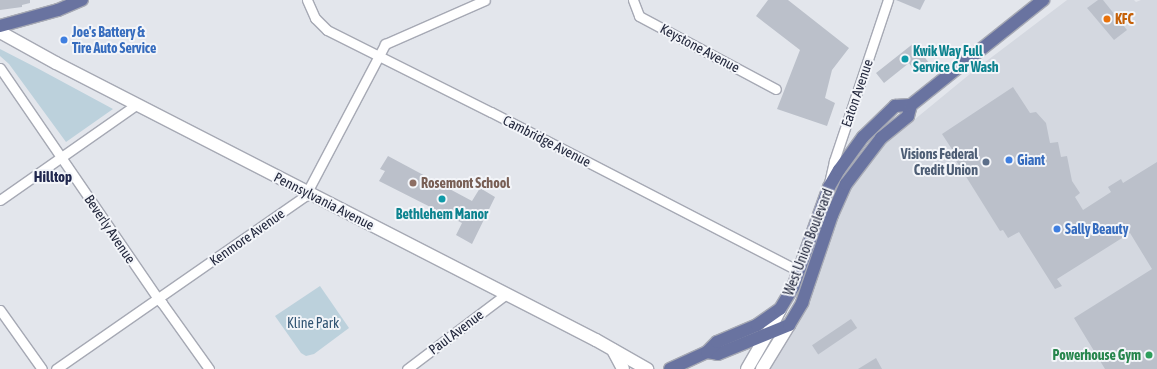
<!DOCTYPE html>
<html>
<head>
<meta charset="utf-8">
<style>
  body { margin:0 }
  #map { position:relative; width:1157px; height:369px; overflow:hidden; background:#e3e6ec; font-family:"Asap Condensed",sans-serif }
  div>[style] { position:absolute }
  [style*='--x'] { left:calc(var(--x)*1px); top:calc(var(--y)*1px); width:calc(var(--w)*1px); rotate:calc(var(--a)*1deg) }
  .built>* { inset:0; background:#d4d8e0 }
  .green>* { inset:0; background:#bcd1dc }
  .building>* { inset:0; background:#bbc0ca; transform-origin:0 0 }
  .roads { filter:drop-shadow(1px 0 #a6a9b4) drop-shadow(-1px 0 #a6a9b4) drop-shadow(0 1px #a6a9b4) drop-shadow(0 -1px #a6a9b4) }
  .street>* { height:9px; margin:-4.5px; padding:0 4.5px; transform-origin:4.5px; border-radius:4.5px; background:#fff }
  .secondary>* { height:12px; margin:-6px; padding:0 6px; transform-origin:6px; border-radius:6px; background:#fff }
  .primary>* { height:12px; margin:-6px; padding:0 6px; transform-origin:6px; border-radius:6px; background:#6973a0 }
  .dots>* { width:11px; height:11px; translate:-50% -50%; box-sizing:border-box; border:2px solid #f3f5f9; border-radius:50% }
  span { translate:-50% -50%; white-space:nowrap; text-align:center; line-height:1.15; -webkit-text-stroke:4px #f3f5f9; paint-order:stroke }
  .food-label { font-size:14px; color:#c56008; font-weight:700 }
  .left { translate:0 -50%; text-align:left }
  .shop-label { font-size:14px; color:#366cbe; font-weight:700 }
  .street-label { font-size:14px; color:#23283d }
  .culture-label { font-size:14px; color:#0d838f; font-weight:700 }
  .service-label { font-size:14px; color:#4e5e75; font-weight:700 }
  .right { translate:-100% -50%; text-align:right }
  .education-label { font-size:14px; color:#785e54; font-weight:700 }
  .park-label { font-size:14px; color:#2f5372 }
  .leisure-label { font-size:14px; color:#27864d; font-weight:700 }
  .neighbourhood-label { font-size:15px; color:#20274e; font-weight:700 }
</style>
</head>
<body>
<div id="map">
  <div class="built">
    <div style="clip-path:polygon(1067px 0,1134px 0,1136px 2px,1141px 0,1157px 0,1157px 369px,768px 369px,806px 305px,819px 275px,840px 210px,851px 185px,875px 152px,976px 69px)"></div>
  </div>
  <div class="green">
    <div style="clip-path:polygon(0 49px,37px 68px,113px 109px,66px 142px,9px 64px,0 56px)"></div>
    <div style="clip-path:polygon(320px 286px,349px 328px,314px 354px,306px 356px,301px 353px,275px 316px)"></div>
  </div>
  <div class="building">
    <div style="clip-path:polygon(0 0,30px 0,30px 3px,22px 5px,22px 7px,0 10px)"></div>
    <div style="clip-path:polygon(768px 0,788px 0,849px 48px,832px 70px,825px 98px,835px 103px,827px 126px,777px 109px,800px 50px,756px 16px)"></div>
    <div style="clip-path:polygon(896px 0,925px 0,920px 10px)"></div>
    <div style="clip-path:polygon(1098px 0,1103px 0,1127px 30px,1114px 40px,1087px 8px)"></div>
    <div style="clip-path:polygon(914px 43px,929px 63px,916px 73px,909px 63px,884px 83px,876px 73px)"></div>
    <div style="clip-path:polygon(1013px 87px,1030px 113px,1036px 112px,1046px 123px,1050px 143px,1058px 142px,1061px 157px,1067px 156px,1072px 181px,1080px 193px,1075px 197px,1083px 210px,1111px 192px,1108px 187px,1121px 179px,1123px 183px,1157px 162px,1157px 369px,1105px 369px,1074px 318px,1152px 269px,1130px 233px,1057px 279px,1062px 286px,1055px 289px,1019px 232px,1008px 238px,1003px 230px,1000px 231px,955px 159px,957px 157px,942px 134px)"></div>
    <div style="clip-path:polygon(388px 156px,472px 201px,480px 188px,495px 197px,472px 244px,456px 235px,462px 223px,379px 181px,385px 171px,380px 169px)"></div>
    <div style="left:851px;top:319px;width:11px;height:47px;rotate:56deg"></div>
    <div style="clip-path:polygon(876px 358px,882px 369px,858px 369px)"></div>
  </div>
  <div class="roads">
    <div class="street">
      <div style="--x:307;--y:0;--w:20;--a:66"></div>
      <div style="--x:315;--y:18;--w:17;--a:45"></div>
      <div style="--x:327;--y:30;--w:183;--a:26.6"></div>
      <div style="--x:491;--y:112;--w:347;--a:27.3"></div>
      <div style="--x:633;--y:0;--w:17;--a:69"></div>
      <div style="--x:639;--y:16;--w:155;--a:28.1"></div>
      <div style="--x:0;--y:68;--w:280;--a:55.6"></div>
      <div style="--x:158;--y:299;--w:6;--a:45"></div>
      <div style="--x:162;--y:303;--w:81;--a:54.5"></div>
      <div style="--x:829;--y:183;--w:23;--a:-77"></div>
      <div style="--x:834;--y:161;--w:170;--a:-71.5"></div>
      <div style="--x:0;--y:200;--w:167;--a:-35"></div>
      <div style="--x:0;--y:310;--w:72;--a:54.6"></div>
      <div style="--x:56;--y:369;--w:303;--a:-34.8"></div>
      <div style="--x:305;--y:196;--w:172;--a:-62.2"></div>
      <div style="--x:385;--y:44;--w:109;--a:-23.7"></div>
      <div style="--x:407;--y:369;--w:123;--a:-37.1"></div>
    </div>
    <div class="secondary">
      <div style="--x:0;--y:32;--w:64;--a:29"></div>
      <div style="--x:56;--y:63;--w:607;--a:27.16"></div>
      <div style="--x:596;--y:340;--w:59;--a:29.6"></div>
      <div style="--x:613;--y:350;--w:21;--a:62"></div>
      <div style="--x:747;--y:369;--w:39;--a:-60"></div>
      <div style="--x:767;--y:335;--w:29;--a:-63"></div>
      <div style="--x:762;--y:369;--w:52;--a:-58.5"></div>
    </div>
    <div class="primary">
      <div style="--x:0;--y:26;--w:60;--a:-15.4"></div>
      <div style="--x:58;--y:10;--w:26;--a:-23"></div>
      <div style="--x:707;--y:352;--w:11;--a:10"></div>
      <div style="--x:718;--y:354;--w:77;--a:-22.2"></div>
      <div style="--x:789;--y:325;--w:26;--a:-59"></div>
      <div style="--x:802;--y:303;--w:93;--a:-71.2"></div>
      <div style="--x:832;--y:215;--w:34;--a:-66"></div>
      <div style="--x:846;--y:184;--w:58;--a:-52.7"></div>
      <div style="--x:881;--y:138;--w:35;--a:-39"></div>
      <div style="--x:908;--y:116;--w:11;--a:-75"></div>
      <div style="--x:670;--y:369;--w:41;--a:-24.7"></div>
      <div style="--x:707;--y:352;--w:14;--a:-45"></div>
      <div style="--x:717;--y:342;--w:43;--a:-23"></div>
      <div style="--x:757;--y:325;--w:28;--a:-35"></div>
      <div style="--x:780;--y:309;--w:26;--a:-59"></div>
      <div style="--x:793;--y:287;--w:106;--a:-70.2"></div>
      <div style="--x:829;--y:187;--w:20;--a:-60"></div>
      <div style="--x:839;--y:170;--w:41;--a:-54"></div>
      <div style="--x:863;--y:137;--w:45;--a:-44.1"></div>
      <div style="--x:895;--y:106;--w:16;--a:-4"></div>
      <div style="--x:911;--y:105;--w:169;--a:-38.5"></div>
    </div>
  </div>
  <div class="dots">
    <div style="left:1107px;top:19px;background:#e8710a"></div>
    <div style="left:64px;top:40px;background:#3f7fe0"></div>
    <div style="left:905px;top:59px;background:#0f9aa8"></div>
    <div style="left:1009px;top:160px;background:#3f7fe0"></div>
    <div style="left:986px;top:162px;background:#5c6f8a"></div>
    <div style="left:413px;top:183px;background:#8d6e63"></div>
    <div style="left:442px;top:199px;background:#0f9aa8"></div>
    <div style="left:1057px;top:229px;background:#3f7fe0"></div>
    <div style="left:1149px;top:355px;background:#2e9e5b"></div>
  </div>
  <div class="food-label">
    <span class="left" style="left:1115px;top:19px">KFC</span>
  </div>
  <div class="shop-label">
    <span class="left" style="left:72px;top:40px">Joe's Battery &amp;<br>Tire Auto Service</span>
    <span class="left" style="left:1017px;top:160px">Giant</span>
    <span class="left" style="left:1065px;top:229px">Sally Beauty</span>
  </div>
  <div class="street-label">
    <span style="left:700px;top:48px;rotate:28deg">Keystone Avenue</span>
    <span style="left:857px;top:93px;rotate:-71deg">Eaton Avenue</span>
    <span style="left:547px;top:141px;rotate:27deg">Cambridge Avenue</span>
    <span style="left:324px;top:201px;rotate:27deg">Pennsylvania Avenue</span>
    <span style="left:110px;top:229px;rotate:56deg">Beverly Avenue</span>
    <span style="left:247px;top:237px;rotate:-35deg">Kenmore Avenue</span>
    <span style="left:808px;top:242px;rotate:-69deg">West Union Boulevard</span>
    <span style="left:456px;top:332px;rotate:-37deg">Paul Avenue</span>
  </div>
  <div class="culture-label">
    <span class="left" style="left:913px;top:59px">Kwik Way Full<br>Service Car Wash</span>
    <span style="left:442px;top:214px">Bethlehem Manor</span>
  </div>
  <div class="service-label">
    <span class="right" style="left:978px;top:162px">Visions Federal<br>Credit Union</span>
  </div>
  <div class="education-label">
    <span class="left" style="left:421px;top:183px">Rosemont School</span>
  </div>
  <div class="park-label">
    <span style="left:313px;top:323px">Kline Park</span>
  </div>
  <div class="leisure-label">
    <span class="right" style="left:1141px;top:355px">Powerhouse Gym</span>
  </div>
  <div class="neighbourhood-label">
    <span style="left:53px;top:177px">Hilltop</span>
  </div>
</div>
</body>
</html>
